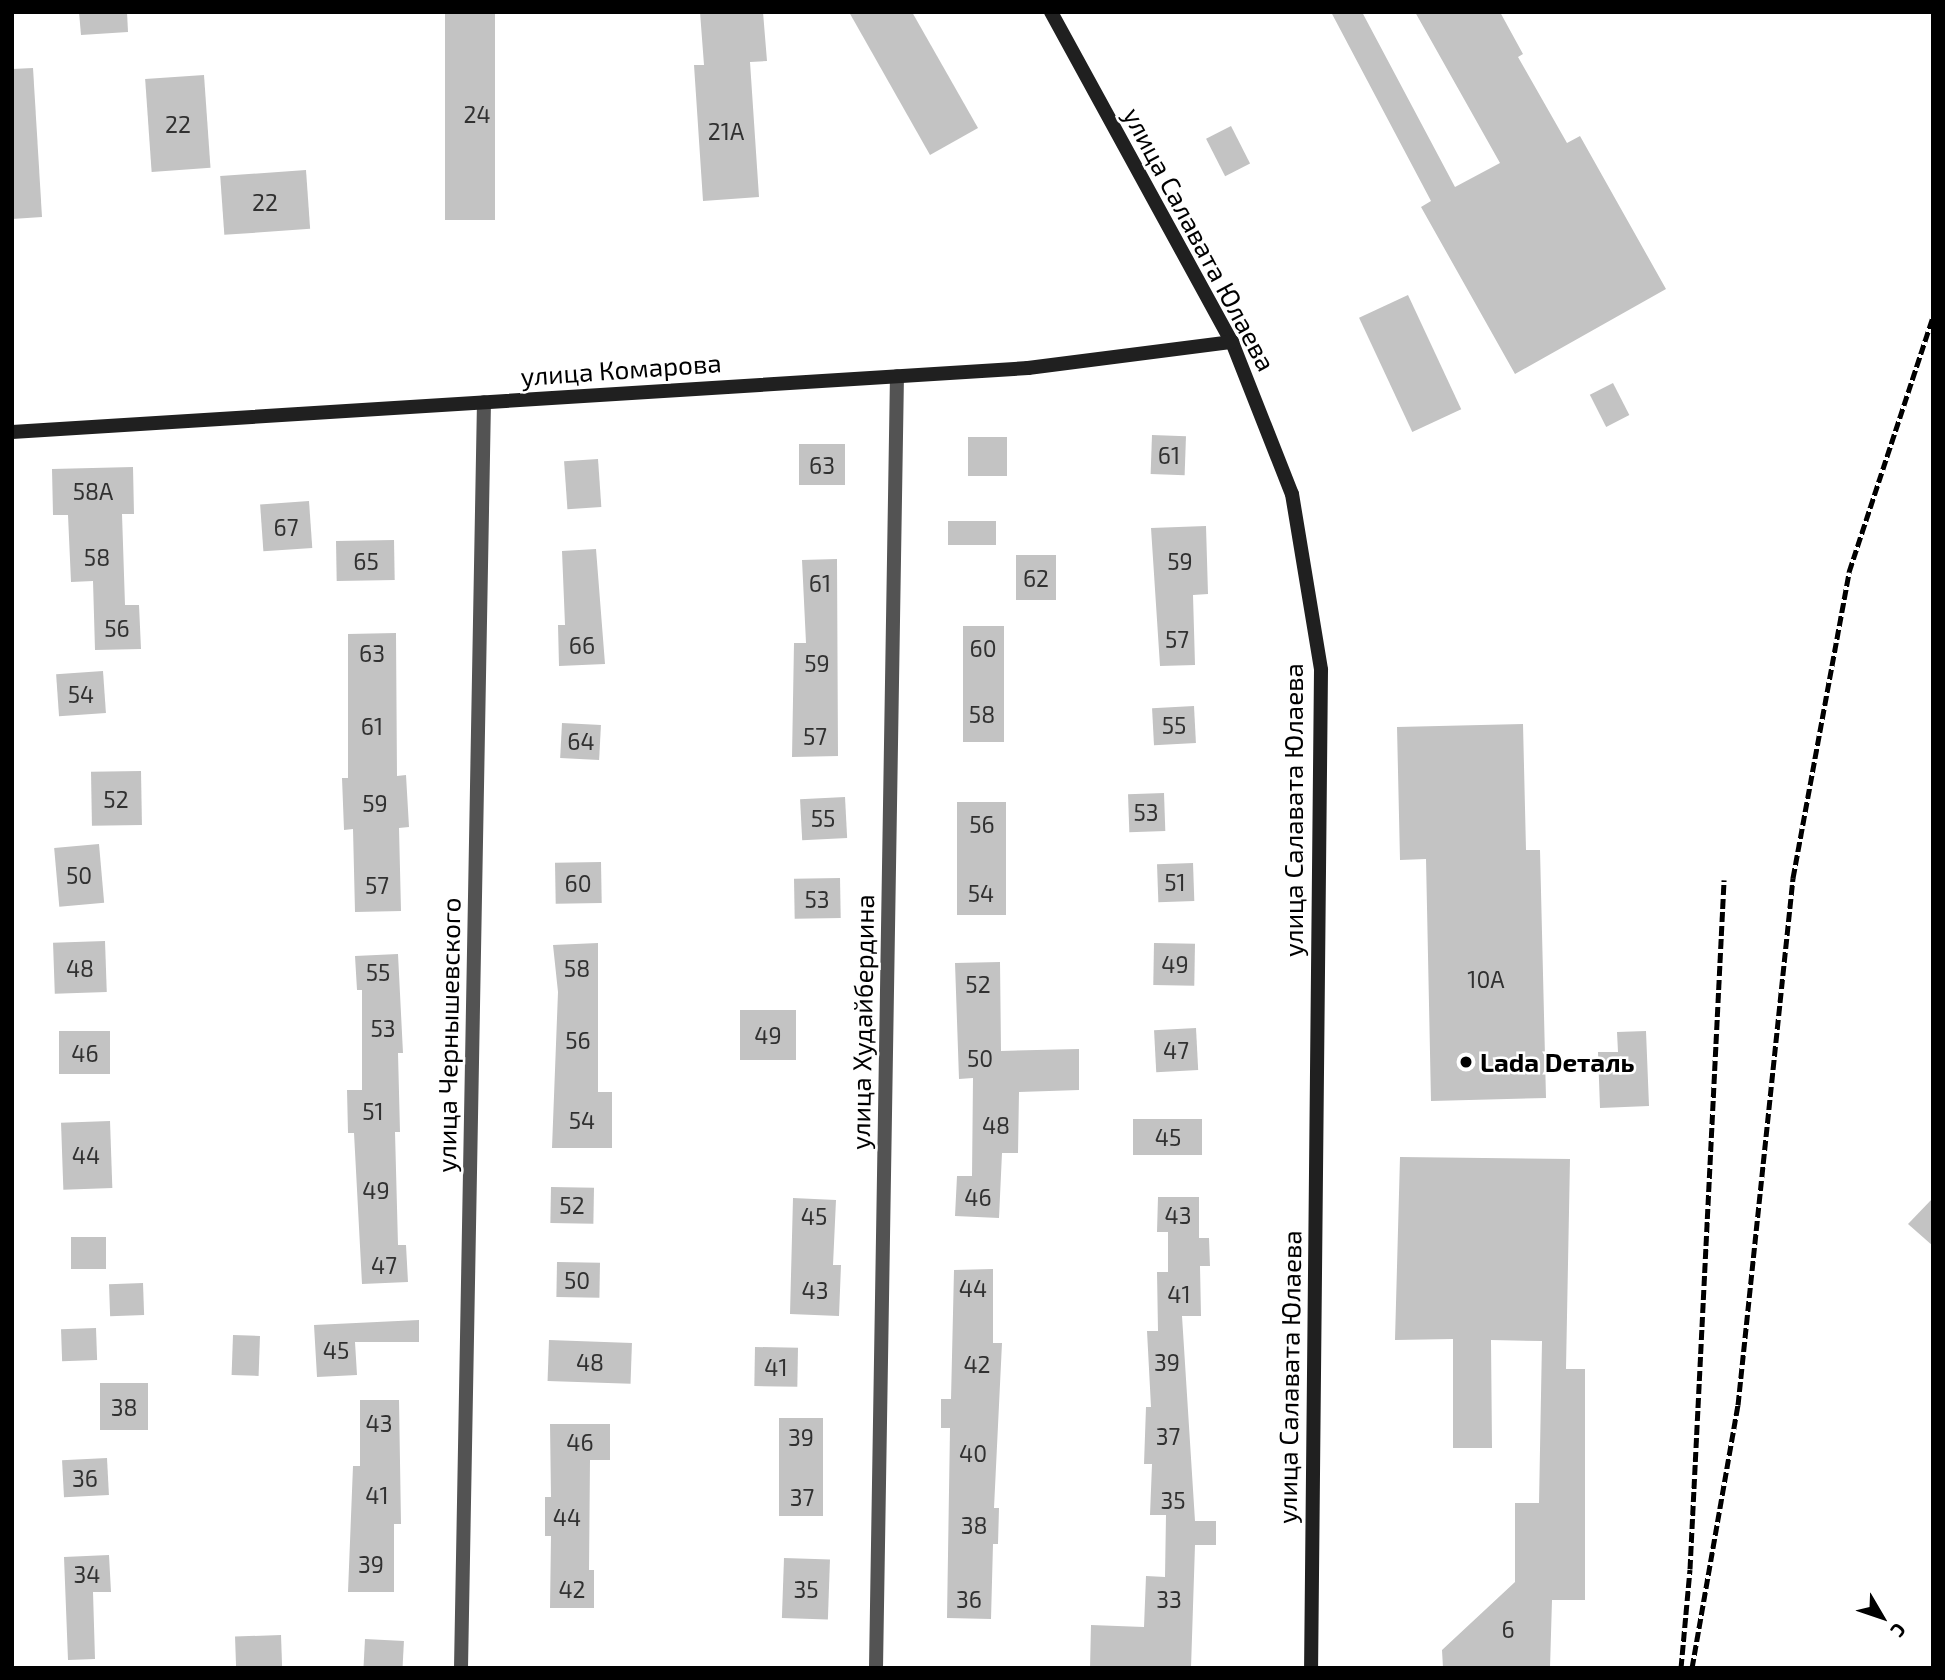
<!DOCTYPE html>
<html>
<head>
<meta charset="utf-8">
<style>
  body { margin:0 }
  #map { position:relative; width:1945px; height:1680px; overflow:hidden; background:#fff; font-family:"Exo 2",sans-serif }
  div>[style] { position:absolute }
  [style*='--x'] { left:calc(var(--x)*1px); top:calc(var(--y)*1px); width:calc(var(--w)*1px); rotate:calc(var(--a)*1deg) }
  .building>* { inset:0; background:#c3c3c3; transform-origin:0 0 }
  .street>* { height:14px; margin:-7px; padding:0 7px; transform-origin:7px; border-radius:7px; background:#535353 }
  .secondary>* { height:14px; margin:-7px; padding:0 7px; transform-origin:7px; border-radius:7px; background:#202020 }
  .rail>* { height:5px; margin-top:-2.5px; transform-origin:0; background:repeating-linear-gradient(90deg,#000 0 10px,transparent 0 13.5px) }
  .dots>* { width:19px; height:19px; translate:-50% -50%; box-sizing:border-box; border:4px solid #fff; border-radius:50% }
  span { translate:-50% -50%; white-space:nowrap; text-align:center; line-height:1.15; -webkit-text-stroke:5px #fff; paint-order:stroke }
  .number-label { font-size:23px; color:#313131 }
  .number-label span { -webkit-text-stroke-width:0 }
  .street-label { font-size:26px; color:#000 }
  .poi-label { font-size:26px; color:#000; font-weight:700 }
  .left { translate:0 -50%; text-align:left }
  .frame { position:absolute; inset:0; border:14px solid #000; pointer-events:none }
  .north { position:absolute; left:1847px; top:1582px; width:70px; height:70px; -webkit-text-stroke:5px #fff; paint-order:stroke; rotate:129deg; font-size:19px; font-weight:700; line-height:28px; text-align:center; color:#000 }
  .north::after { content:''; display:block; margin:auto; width:24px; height:32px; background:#000; clip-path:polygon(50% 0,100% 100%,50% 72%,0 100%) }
</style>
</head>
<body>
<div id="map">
  <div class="building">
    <div style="clip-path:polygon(79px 12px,127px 12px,128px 32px,81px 35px)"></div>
    <div style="left:445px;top:12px;width:50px;height:208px"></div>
    <div style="clip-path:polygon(700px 12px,763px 12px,767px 61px,750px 62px,759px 197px,703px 201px,694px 65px,704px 65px)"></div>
    <div style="clip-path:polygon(849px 12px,912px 12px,978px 128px,930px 155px)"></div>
    <div style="clip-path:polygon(1331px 12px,1362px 12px,1455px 187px,1500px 163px,1415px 12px,1500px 12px,1523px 54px,1518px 57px,1567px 143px,1580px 136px,1666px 289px,1515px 374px,1421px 207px,1431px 201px)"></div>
    <div style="clip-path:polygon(33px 68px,42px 217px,12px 219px,12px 69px)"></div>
    <div style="left:204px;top:75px;width:93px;height:59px;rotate:86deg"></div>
    <div style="left:1231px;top:126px;width:42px;height:28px;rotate:63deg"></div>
    <div style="left:306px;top:170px;width:59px;height:86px;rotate:86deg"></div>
    <div style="left:1408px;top:295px;width:126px;height:54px;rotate:65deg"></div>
    <div style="left:1613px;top:383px;width:36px;height:26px;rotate:63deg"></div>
    <div style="left:1152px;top:435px;width:34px;height:39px;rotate:2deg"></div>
    <div style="left:968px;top:437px;width:39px;height:39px"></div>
    <div style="left:799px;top:444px;width:46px;height:41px"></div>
    <div style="left:598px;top:459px;width:48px;height:34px;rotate:86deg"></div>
    <div style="clip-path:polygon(133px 467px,134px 514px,122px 514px,125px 605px,139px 605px,141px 649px,95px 650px,93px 581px,71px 582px,68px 515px,53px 515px,52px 469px)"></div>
    <div style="left:309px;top:501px;width:47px;height:49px;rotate:86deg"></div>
    <div style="left:996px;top:521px;width:24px;height:48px;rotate:90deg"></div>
    <div style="clip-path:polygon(1206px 526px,1208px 594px,1193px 595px,1195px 665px,1160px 666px,1151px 528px)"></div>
    <div style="left:394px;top:540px;width:40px;height:58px;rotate:89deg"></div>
    <div style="clip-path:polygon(596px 549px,605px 664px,559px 666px,558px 625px,565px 625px,562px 551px)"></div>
    <div style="left:1016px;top:555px;width:40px;height:45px"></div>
    <div style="clip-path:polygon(837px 559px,838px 756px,792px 757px,794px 643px,806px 643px,802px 560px)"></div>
    <div style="left:963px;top:626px;width:41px;height:116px"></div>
    <div style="clip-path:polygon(396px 633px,397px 776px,406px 775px,409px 827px,399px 828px,401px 911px,355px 912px,353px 829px,344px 830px,342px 778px,348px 778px,348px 634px)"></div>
    <div style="left:103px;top:671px;width:42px;height:47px;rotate:86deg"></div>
    <div style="left:1194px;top:706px;width:37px;height:42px;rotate:87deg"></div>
    <div style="left:562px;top:723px;width:39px;height:35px;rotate:3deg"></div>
    <div style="clip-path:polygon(1523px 724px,1526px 850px,1540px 850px,1546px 1098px,1431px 1101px,1426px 859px,1400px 860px,1397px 727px)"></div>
    <div style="left:141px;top:771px;width:54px;height:50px;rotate:89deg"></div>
    <div style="left:1164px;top:793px;width:38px;height:36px;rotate:88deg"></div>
    <div style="left:845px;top:797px;width:41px;height:45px;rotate:87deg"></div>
    <div style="left:1006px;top:802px;width:113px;height:49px;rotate:90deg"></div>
    <div style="left:99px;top:844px;width:59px;height:45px;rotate:85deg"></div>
    <div style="left:601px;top:862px;width:41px;height:46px;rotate:89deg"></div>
    <div style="left:1193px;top:863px;width:38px;height:36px;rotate:88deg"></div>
    <div style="left:840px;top:878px;width:40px;height:46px;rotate:89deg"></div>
    <div style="left:105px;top:941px;width:51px;height:52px;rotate:88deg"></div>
    <div style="clip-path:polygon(598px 943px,598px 1092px,612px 1092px,612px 1148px,552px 1148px,558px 992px,553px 945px)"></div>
    <div style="left:1154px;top:943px;width:41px;height:42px;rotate:1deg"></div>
    <div style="clip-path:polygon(398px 954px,403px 1053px,398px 1053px,400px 1132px,395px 1132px,398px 1245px,406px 1245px,408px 1282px,362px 1284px,354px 1133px,348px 1133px,347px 1090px,362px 1090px,362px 990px,357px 990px,355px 956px)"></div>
    <div style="clip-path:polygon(1000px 962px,1001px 1051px,1079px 1049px,1079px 1090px,1019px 1092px,1018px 1153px,1002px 1153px,999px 1218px,955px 1216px,957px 1176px,972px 1176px,973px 1078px,959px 1079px,955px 963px)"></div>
    <div style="left:740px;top:1010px;width:56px;height:50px"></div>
    <div style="left:1196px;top:1028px;width:42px;height:42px;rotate:87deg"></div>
    <div style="left:110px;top:1031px;width:43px;height:51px;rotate:90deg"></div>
    <div style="clip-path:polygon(1646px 1031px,1649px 1106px,1600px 1108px,1598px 1052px,1618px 1052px,1617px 1032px)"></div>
    <div style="left:1133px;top:1119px;width:69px;height:36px"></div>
    <div style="left:110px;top:1121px;width:67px;height:49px;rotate:88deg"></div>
    <div style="clip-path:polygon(1400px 1157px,1570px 1159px,1566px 1369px,1585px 1369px,1585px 1600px,1552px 1600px,1550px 1668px,1443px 1668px,1442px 1650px,1515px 1582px,1515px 1503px,1539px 1503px,1542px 1341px,1491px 1340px,1492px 1448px,1453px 1448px,1453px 1339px,1395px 1340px)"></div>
    <div style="left:551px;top:1187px;width:43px;height:36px;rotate:1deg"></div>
    <div style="clip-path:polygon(1158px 1197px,1199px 1197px,1199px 1238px,1209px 1238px,1210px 1266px,1200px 1266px,1201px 1316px,1182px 1316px,1195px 1521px,1216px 1521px,1216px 1545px,1195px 1545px,1191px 1668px,1090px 1668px,1091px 1625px,1144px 1627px,1146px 1576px,1165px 1577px,1166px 1515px,1150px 1515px,1152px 1464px,1144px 1464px,1146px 1407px,1151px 1407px,1147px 1331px,1158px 1331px,1157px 1272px,1168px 1272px,1168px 1232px,1157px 1232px)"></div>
    <div style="clip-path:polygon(793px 1198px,836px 1200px,833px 1265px,841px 1265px,839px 1316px,790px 1314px)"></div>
    <div style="clip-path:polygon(1933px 1198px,1933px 1246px,1908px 1224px)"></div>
    <div style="left:106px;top:1237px;width:32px;height:35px;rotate:90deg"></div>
    <div style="left:557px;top:1262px;width:43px;height:35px;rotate:1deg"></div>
    <div style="clip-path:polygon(993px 1269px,993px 1343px,1002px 1343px,994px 1508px,999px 1508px,998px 1544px,993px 1544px,991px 1619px,947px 1618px,950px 1428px,941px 1428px,941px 1399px,951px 1399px,954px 1270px)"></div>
    <div style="left:143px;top:1283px;width:32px;height:34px;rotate:88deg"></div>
    <div style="clip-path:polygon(419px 1320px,419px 1342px,355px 1342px,357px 1375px,317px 1377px,314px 1325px)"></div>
    <div style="left:96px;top:1328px;width:32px;height:35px;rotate:88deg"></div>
    <div style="left:233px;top:1335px;width:27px;height:40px;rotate:2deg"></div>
    <div style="left:549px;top:1340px;width:83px;height:41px;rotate:2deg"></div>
    <div style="left:755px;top:1347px;width:43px;height:39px;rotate:1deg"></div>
    <div style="left:100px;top:1383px;width:48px;height:47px"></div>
    <div style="clip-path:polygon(360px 1400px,399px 1400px,401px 1524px,394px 1524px,394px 1592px,348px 1592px,353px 1466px,360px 1466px)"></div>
    <div style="left:779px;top:1418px;width:44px;height:98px"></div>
    <div style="clip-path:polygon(550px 1424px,610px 1424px,610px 1460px,590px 1460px,589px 1570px,594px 1570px,594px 1608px,550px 1608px,551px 1536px,545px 1536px,545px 1497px,551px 1497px)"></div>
    <div style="left:107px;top:1458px;width:37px;height:45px;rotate:87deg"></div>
    <div style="clip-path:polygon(109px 1555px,111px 1592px,93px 1592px,95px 1659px,68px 1660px,64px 1557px)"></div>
    <div style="left:784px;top:1558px;width:46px;height:60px;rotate:2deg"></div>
    <div style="left:281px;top:1635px;width:33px;height:46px;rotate:88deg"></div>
    <div style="left:365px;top:1639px;width:39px;height:29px;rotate:3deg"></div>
  </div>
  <div class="street">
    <div style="--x:461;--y:1668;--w:1266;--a:-88.96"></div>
    <div style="--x:876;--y:1668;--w:1292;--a:-89.07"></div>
  </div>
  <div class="secondary">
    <div style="--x:1051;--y:12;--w:376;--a:61.3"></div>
    <div style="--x:1232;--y:342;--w:163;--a:68.5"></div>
    <div style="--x:1292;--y:494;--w:178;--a:80.6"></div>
    <div style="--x:1321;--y:670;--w:998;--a:90.57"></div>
    <div style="--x:12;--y:432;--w:1018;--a:-3.6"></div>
    <div style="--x:1028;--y:368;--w:206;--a:-7.3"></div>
  </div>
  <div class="rail">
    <div style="--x:1681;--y:1668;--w:99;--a:-84.8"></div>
    <div style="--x:1690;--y:1569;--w:690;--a:-87.17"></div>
    <div style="--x:1692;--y:1668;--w:267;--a:-80.1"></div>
    <div style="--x:1738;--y:1405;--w:530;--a:-84.04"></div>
    <div style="--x:1793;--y:878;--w:311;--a:-79.6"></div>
    <div style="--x:1849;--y:572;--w:268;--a:-71.8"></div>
  </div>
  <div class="dots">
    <div style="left:1466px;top:1062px;background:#000"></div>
  </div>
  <div class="number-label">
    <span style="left:477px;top:114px">24</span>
    <span style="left:178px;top:124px">22</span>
    <span style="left:726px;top:131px">21А</span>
    <span style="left:265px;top:202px">22</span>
    <span style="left:1169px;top:455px">61</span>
    <span style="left:822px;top:465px">63</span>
    <span style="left:93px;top:491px">58А</span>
    <span style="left:286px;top:527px">67</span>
    <span style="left:97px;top:557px">58</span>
    <span style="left:366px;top:561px">65</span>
    <span style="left:1180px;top:561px">59</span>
    <span style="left:1036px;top:578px">62</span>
    <span style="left:820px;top:583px">61</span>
    <span style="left:117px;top:628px">56</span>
    <span style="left:1177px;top:639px">57</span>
    <span style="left:582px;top:645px">66</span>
    <span style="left:983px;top:648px">60</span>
    <span style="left:372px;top:653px">63</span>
    <span style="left:817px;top:663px">59</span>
    <span style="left:81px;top:694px">54</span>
    <span style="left:982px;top:714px">58</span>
    <span style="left:1174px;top:725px">55</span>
    <span style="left:372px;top:726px">61</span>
    <span style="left:815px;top:736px">57</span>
    <span style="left:581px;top:741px">64</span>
    <span style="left:116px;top:799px">52</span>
    <span style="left:375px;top:803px">59</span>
    <span style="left:1146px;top:812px">53</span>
    <span style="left:823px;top:818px">55</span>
    <span style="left:982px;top:824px">56</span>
    <span style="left:79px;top:875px">50</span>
    <span style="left:1175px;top:882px">51</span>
    <span style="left:578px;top:883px">60</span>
    <span style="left:377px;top:885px">57</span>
    <span style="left:981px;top:893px">54</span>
    <span style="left:817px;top:899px">53</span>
    <span style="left:1175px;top:964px">49</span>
    <span style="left:80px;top:968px">48</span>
    <span style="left:577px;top:968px">58</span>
    <span style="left:378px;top:972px">55</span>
    <span style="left:1486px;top:979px">10А</span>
    <span style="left:978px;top:984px">52</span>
    <span style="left:383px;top:1028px">53</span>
    <span style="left:768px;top:1035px">49</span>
    <span style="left:578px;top:1040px">56</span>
    <span style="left:1176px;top:1050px">47</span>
    <span style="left:85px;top:1053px">46</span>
    <span style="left:980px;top:1058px">50</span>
    <span style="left:373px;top:1111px">51</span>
    <span style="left:582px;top:1120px">54</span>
    <span style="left:996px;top:1125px">48</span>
    <span style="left:1168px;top:1137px">45</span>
    <span style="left:86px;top:1155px">44</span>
    <span style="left:376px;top:1190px">49</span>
    <span style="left:978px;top:1197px">46</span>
    <span style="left:572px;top:1205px">52</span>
    <span style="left:1178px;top:1215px">43</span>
    <span style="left:814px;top:1216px">45</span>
    <span style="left:384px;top:1265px">47</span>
    <span style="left:577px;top:1280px">50</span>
    <span style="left:973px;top:1288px">44</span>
    <span style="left:815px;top:1290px">43</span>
    <span style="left:1179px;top:1294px">41</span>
    <span style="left:336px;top:1350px">45</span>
    <span style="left:590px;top:1362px">48</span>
    <span style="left:1167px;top:1362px">39</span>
    <span style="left:977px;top:1364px">42</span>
    <span style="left:776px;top:1367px">41</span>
    <span style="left:124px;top:1407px">38</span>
    <span style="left:379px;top:1423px">43</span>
    <span style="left:1168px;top:1436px">37</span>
    <span style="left:801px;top:1437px">39</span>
    <span style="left:580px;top:1442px">46</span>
    <span style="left:973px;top:1453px">40</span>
    <span style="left:85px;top:1478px">36</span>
    <span style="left:377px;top:1495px">41</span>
    <span style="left:802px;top:1497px">37</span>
    <span style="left:1173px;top:1500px">35</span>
    <span style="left:567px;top:1517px">44</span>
    <span style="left:974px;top:1525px">38</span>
    <span style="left:371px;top:1564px">39</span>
    <span style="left:87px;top:1574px">34</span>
    <span style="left:572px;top:1589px">42</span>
    <span style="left:806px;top:1589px">35</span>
    <span style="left:969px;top:1599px">36</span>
    <span style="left:1169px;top:1599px">33</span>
    <span style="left:1508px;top:1629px">6</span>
  </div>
  <div class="street-label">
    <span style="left:1200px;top:239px;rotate:62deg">улица Салавата Юлаева</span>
    <span style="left:621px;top:369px;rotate:-4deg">улица Комарова</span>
    <span style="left:1293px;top:810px;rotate:-90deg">улица Салавата Юлаева</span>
    <span style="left:862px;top:1022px;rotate:-89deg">улица Худайбердина</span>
    <span style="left:448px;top:1035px;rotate:-89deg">улица Чернышевского</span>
    <span style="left:1289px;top:1377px;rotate:-89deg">улица Салавата Юлаева</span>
  </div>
  <div class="poi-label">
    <span class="left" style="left:1480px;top:1062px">Lada Dеталь</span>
  </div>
  <div class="frame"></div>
  <div class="north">С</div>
</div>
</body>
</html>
